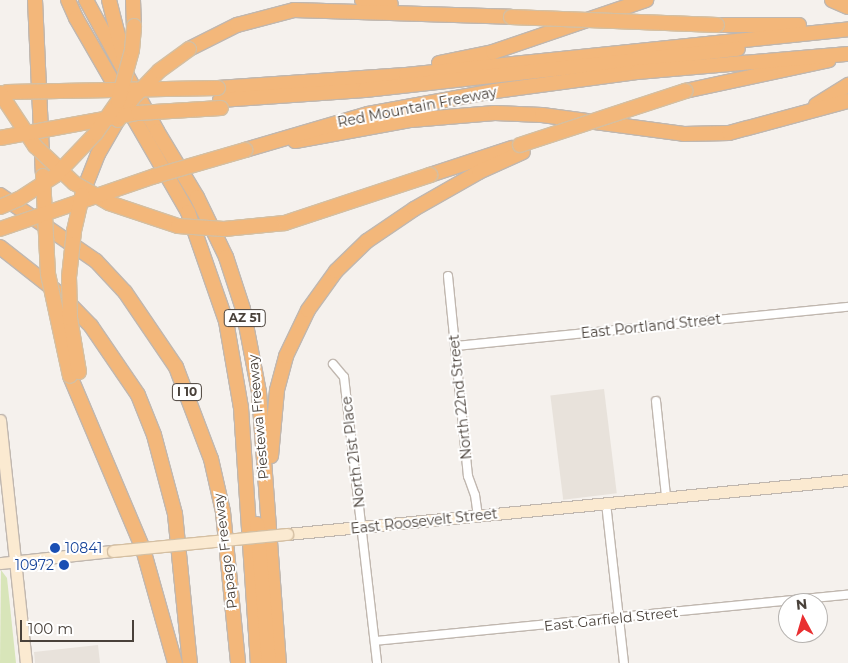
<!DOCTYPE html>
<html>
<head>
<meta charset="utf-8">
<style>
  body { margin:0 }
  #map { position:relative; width:848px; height:663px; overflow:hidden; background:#f5f1ed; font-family:Montserrat,sans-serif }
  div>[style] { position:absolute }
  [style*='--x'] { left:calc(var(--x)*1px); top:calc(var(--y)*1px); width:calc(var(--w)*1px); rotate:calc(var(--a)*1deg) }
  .residential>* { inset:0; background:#e8e2db; transform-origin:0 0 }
  .green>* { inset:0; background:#d8e5b9 }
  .roads { filter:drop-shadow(1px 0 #c0b7af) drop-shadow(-1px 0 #c0b7af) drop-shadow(0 1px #c0b7af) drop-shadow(0 -1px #c0b7af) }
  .street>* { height:8px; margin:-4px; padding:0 4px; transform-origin:4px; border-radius:4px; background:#fff }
  .secondary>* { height:11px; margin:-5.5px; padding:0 5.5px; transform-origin:5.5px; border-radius:5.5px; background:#fbead1 }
  .highway>* { height:14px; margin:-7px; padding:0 7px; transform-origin:7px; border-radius:7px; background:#f3b77a }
  .bridges { filter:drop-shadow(1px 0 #d4bfa2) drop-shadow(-1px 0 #d4bfa2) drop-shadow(0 1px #d4bfa2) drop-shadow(0 -1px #d4bfa2) }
  .secondary-bridge>* { height:11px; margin:-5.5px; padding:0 5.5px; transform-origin:5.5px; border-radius:5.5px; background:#fbead1 }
  .highway-bridge>* { height:14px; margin:-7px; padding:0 7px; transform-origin:7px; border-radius:7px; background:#f3b77a }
  .dots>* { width:14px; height:14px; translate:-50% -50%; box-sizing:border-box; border:2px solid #fff; border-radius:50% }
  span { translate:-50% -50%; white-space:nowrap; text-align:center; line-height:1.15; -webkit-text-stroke:4px #fff; paint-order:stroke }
  .shield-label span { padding:1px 4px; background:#fff; border:1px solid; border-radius:4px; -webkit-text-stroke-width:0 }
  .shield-label { font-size:12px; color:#49413a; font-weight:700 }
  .street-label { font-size:14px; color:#49413a }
  .transit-label { font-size:14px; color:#164399 }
  .left { translate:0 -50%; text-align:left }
  .right { translate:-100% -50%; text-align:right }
  .north { position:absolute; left:778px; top:593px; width:50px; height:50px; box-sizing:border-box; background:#fff; border:1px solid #b6b3b0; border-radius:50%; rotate:354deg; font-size:14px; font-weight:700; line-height:20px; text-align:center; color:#49413a }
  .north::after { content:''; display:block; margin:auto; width:18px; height:22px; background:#e92f31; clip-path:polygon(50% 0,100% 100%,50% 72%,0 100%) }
  .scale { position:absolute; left:20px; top:620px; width:114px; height:22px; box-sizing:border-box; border:2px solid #49413a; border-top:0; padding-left:6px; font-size:15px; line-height:18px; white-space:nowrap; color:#49413a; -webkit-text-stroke:4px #fff; paint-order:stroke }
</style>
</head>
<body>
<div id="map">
  <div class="residential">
    <div style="left:604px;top:389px;width:105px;height:54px;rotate:83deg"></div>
    <div style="clip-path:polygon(98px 645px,100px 663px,35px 663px,34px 652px)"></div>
  </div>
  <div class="green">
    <div style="clip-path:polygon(1px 570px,7px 578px,16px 663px,0 663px)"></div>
  </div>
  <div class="roads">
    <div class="street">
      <div style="--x:448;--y:276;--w:201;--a:84.3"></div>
      <div style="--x:468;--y:476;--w:20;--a:70"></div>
      <div style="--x:475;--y:495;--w:21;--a:82"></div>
      <div style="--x:455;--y:346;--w:395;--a:-5.7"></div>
      <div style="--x:333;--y:364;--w:17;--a:50"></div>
      <div style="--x:344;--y:377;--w:288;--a:83.4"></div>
      <div style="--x:656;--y:401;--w:96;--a:84"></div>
      <div style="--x:606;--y:503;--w:161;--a:83.6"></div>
      <div style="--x:375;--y:641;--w:475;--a:-5.6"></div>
    </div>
    <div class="secondary">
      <div style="--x:0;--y:420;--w:244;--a:83.9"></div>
      <div style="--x:287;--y:534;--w:564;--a:-5.5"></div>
      <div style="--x:0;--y:563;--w:114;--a:-6.1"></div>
    </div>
    <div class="highway">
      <div style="--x:35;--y:0;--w:173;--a:87.4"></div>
      <div style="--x:68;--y:0;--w:20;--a:66"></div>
      <div style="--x:76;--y:18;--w:224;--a:60"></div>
      <div style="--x:188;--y:212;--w:115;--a:70.8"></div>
      <div style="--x:226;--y:321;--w:88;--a:80.2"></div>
      <div style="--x:241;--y:408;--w:256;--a:86.2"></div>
      <div style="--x:86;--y:0;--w:149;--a:61.5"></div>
      <div style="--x:157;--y:131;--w:77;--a:58.8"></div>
      <div style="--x:197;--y:197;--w:67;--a:64.2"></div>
      <div style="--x:226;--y:257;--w:55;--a:71.9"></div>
      <div style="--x:243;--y:309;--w:85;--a:79.1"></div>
      <div style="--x:259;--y:392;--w:272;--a:85.8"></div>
      <div style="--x:109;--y:0;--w:61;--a:75.7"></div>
      <div style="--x:133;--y:0;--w:26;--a:88"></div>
      <div style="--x:362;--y:0;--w:29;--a:8"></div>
      <div style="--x:832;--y:0;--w:17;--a:24"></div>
      <div style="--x:717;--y:25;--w:82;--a:0"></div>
      <div style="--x:189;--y:49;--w:54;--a:-26.6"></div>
      <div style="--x:237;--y:25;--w:59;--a:-14.7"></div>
      <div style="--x:294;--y:10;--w:217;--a:1.8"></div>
      <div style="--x:439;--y:63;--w:55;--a:-11.5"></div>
      <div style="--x:493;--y:52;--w:162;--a:-18.8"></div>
      <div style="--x:218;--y:88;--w:188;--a:-4"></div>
      <div style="--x:406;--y:75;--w:444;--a:-5.9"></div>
      <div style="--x:685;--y:91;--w:147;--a:-12.1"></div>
      <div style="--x:220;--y:100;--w:145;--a:-3.9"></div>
      <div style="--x:365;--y:90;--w:375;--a:-6.3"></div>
      <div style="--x:816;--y:105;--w:38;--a:-32"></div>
      <div style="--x:295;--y:141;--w:118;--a:-10.3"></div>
      <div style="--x:411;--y:120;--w:84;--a:-4.8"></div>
      <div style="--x:495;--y:113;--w:47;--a:2.4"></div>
      <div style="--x:542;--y:115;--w:143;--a:7.6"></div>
      <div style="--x:684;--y:134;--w:45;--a:-1.3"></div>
      <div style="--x:729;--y:133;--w:123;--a:-15.1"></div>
      <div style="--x:245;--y:150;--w:128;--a:-16.3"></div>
      <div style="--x:368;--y:114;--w:129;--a:-10.3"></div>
      <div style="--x:495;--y:91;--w:143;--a:-7.6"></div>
      <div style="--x:637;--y:72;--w:212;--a:-4.9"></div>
      <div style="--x:430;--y:175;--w:86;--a:-18.2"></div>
      <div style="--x:83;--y:192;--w:41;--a:-68.5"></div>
      <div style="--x:98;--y:154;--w:39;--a:-60"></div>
      <div style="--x:0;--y:195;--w:116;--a:34.5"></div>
      <div style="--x:96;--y:261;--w:42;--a:46.9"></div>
      <div style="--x:125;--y:292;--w:91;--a:55.8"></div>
      <div style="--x:176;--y:367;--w:98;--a:69.2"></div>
      <div style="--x:211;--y:459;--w:54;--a:77.2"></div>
      <div style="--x:223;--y:512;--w:152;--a:84.3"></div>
      <div style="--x:0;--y:247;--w:78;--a:38.2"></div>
      <div style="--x:61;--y:295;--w:43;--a:45.9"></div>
      <div style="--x:91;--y:326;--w:83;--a:55.7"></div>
      <div style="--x:138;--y:395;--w:43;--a:68.2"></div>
      <div style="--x:154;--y:435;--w:82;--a:75.1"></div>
      <div style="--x:175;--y:514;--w:150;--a:84.3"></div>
      <div style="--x:70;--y:376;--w:188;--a:67.1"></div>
      <div style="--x:143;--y:549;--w:118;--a:74.3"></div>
      <div style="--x:271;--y:456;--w:66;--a:-84.8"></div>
      <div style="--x:277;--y:390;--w:35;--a:-75"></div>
      <div style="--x:286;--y:356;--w:51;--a:-64.4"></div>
      <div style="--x:308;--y:310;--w:48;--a:-54.3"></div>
      <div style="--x:336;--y:271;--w:43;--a:-44.1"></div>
      <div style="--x:367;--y:241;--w:57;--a:-34.2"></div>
      <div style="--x:414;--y:209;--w:75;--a:-29.6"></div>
      <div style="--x:479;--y:172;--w:48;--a:-24.4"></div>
      <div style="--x:257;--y:524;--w:140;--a:85.1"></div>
    </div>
  </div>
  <div class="bridges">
    <div class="secondary-bridge">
      <div style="--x:113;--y:551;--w:175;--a:-5.6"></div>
    </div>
    <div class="highway-bridge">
      <div style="--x:511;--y:17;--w:206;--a:2.2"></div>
      <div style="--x:7;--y:92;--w:211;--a:-1.1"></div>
      <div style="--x:0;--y:93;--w:64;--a:56.6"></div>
      <div style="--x:35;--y:146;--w:54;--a:43.5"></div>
      <div style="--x:74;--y:183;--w:40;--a:29.7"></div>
      <div style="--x:109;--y:203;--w:73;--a:18.4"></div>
      <div style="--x:178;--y:226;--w:46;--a:3.7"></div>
      <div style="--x:224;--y:229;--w:61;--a:-5.6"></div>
      <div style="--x:285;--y:223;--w:153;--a:-18.3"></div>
      <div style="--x:118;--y:120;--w:27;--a:-56"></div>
      <div style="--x:133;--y:98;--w:37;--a:-46"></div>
      <div style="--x:159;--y:71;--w:37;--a:-36"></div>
      <div style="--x:0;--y:138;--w:140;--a:-10.3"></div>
      <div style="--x:138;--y:113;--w:83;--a:-3.4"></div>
      <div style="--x:520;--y:145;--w:174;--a:-18.1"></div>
      <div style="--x:43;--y:176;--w:98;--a:87.1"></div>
      <div style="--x:48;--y:274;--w:104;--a:77.8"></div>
      <div style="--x:0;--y:207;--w:21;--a:-23"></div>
      <div style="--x:19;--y:199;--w:44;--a:-33"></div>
      <div style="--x:56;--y:175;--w:58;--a:-46.4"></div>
      <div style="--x:96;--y:133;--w:39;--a:-55"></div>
      <div style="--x:118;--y:101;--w:53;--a:-74.6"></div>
      <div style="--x:132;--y:50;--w:24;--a:-85"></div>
      <div style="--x:0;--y:229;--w:164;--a:-18.9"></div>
      <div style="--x:155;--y:176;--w:94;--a:-16.1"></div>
      <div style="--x:79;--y:372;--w:55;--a:-99.5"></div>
      <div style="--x:70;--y:318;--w:41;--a:-91.4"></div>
      <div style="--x:69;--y:277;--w:46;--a:-83.8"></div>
      <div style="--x:74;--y:231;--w:37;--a:-77"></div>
    </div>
  </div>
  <div class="dots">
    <div style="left:55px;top:548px;background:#1a4fb4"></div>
    <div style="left:64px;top:565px;background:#1a4fb4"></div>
  </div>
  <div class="shield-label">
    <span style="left:245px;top:318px">AZ 51</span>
    <span style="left:187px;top:392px">I 10</span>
  </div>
  <div class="street-label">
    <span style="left:417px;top:107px;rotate:-11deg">Red Mountain Freeway</span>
    <span style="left:651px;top:326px;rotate:-6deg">East Portland Street</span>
    <span style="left:460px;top:397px;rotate:-96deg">North 22nd Street</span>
    <span style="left:258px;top:417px;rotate:-95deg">Piestewa Freeway</span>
    <span style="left:353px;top:452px;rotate:-97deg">North 21st Place</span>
    <span style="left:424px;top:521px;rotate:-6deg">East Roosevelt Street</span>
    <span style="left:225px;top:551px;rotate:-97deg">Papago Freeway</span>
    <span style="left:611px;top:619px;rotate:-6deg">East Garfield Street</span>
  </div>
  <div class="transit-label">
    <span class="left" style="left:65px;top:548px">10841</span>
    <span class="right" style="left:54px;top:565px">10972</span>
  </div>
  <div class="north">N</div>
  <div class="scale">100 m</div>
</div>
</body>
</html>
